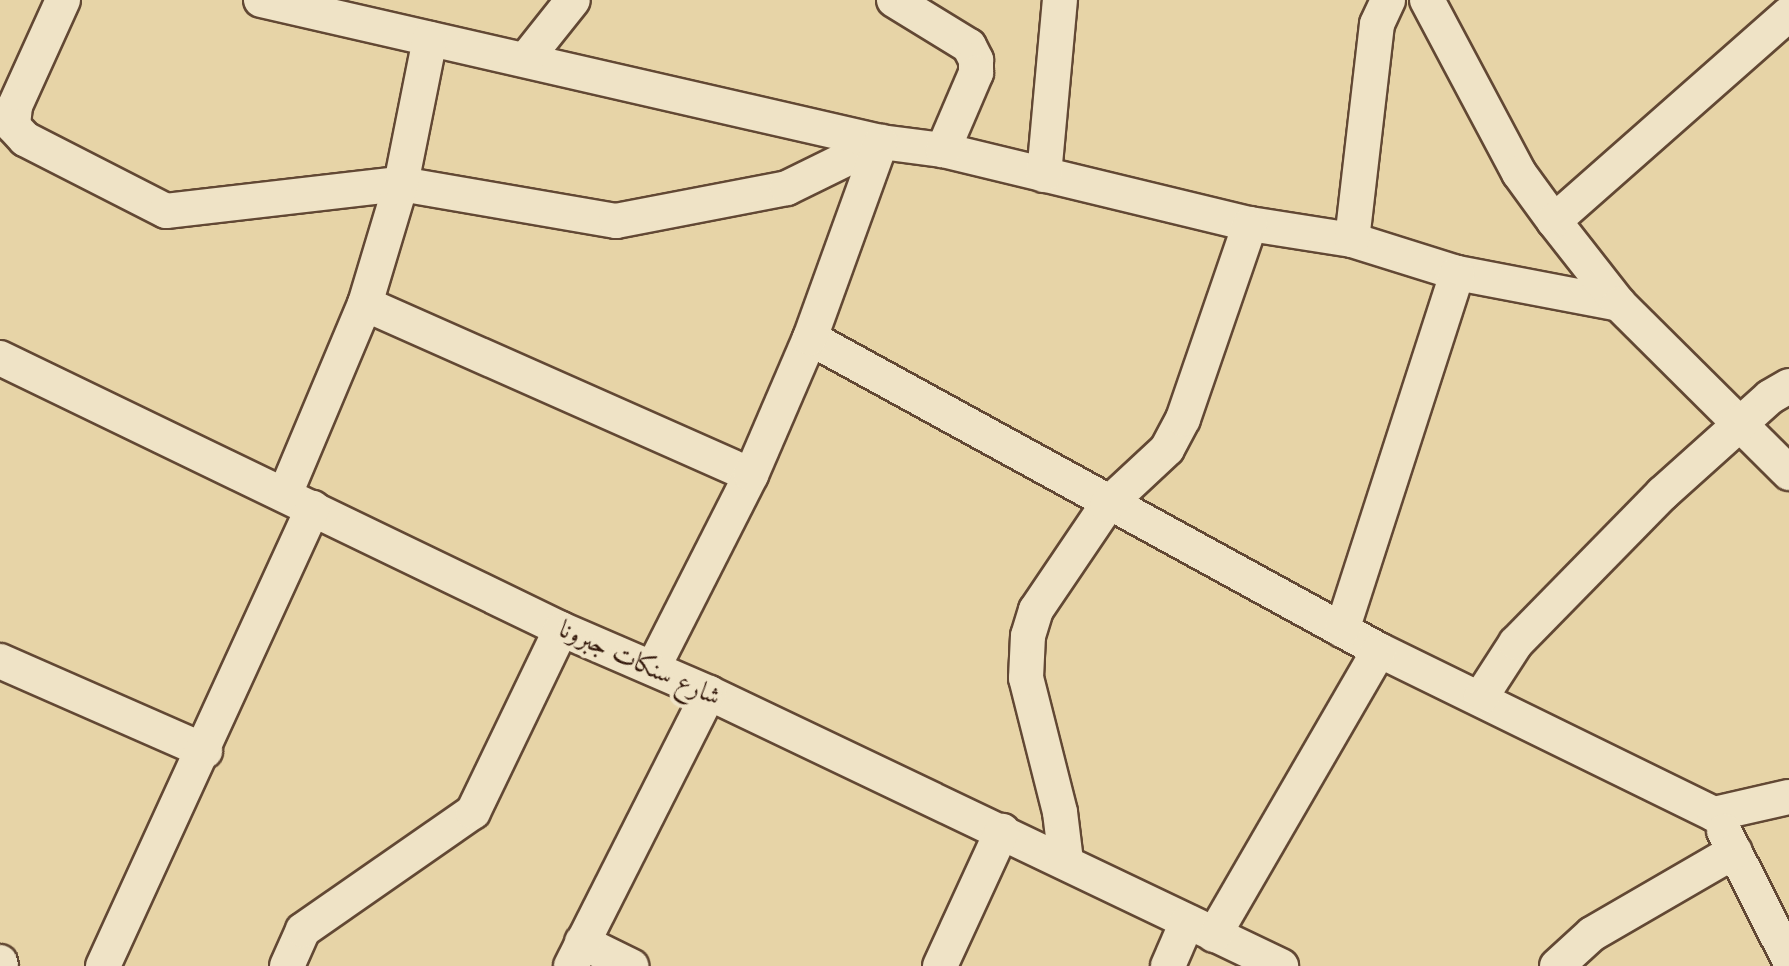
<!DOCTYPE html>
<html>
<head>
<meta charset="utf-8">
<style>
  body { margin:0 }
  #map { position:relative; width:1789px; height:966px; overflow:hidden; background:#e7d4a7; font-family:"Libre Caslon Text",Amiri,serif }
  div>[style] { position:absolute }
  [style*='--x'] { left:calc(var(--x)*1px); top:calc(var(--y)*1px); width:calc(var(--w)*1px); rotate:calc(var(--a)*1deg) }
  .roads { filter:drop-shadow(2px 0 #624834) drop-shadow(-2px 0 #624834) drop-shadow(0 2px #624834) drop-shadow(0 -2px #624834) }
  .street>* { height:34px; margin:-17px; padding:0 17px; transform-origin:17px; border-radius:17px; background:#efe3c6 }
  span { translate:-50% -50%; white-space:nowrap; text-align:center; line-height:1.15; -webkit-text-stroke:8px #efe3c6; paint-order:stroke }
  .street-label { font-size:26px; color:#351a0d }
</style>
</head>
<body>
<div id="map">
  <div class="roads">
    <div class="street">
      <div style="--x:63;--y:0;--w:116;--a:114.4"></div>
      <div style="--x:15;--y:106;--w:20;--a:96"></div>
      <div style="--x:13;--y:126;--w:18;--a:47"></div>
      <div style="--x:25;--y:139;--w:158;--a:27.1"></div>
      <div style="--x:166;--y:211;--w:237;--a:-6.6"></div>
      <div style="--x:401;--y:184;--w:218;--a:9.8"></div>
      <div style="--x:616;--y:221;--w:174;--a:-10.9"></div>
      <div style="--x:787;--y:188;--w:105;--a:-26.1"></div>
      <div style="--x:261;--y:0;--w:636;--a:12.9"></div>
      <div style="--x:881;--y:142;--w:63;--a:7.4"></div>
      <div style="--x:943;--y:150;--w:316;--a:13.6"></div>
      <div style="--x:1250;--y:224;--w:103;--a:8.9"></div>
      <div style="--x:1352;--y:240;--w:110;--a:17.4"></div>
      <div style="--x:1457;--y:273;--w:165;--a:10.8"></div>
      <div style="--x:894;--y:0;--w:88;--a:31.5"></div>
      <div style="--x:969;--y:46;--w:16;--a:63"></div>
      <div style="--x:976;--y:60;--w:13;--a:90"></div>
      <div style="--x:976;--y:73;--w:84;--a:113.2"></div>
      <div style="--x:1427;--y:0;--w:196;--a:62"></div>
      <div style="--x:1519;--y:173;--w:59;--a:53.9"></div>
      <div style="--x:1554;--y:221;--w:105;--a:51.9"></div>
      <div style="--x:1619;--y:304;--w:240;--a:44.8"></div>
      <div style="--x:526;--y:59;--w:75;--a:-51.5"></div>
      <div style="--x:1044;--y:175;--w:176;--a:-84.8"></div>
      <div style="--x:1554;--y:221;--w:313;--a:-41.4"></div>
      <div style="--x:1352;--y:240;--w:217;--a:-83.4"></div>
      <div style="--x:1377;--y:24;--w:26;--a:-65"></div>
      <div style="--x:365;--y:304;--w:422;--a:23.9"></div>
      <div style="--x:810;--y:338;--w:649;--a:28.74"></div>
      <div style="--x:1379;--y:650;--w:373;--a:26.1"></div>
      <div style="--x:1714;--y:814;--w:77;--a:-12.8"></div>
      <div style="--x:0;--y:358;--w:623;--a:25.78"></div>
      <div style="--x:561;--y:629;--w:161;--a:23.4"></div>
      <div style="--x:709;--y:693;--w:634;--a:25.51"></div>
      <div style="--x:285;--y:494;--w:206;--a:-67.2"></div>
      <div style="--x:365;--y:304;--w:125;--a:-73.3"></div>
      <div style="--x:401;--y:184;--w:148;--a:-78.7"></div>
      <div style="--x:1342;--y:630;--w:375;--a:-72.1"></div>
      <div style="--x:0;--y:661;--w:224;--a:23.7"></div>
      <div style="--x:653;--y:668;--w:216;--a:-63.1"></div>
      <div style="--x:751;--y:475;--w:149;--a:-66.7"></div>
      <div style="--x:810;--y:338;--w:208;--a:-70.1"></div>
      <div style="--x:1481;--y:697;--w:64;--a:-57.1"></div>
      <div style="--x:1516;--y:643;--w:209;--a:-45.6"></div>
      <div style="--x:1662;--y:494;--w:145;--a:-41.9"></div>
      <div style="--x:1770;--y:397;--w:22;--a:-30"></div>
      <div style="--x:1724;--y:831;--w:144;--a:63.1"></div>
      <div style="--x:1066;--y:861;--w:49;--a:-97"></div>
      <div style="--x:1060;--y:812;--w:138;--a:-104.2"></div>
      <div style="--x:1026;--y:678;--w:42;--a:-87.3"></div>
      <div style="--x:1028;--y:636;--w:27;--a:-73"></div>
      <div style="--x:1036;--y:610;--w:127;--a:-55.9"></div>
      <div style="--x:1107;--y:505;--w:82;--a:-43"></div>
      <div style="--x:1167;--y:449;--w:34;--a:-62"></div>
      <div style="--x:1183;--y:419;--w:206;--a:-71"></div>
      <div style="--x:1214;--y:935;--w:329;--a:-59.9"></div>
      <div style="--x:582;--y:942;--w:55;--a:26.1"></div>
      <div style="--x:0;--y:962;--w:4;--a:76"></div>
      <div style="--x:103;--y:966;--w:504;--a:-65.37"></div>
      <div style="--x:287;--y:966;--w:39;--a:-66"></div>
      <div style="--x:303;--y:930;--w:207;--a:-34.8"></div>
      <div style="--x:473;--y:812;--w:203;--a:-64.3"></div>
      <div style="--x:571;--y:966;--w:306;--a:-63.2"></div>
      <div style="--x:940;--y:966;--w:149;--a:-65.3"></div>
      <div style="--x:1168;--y:966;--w:48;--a:-66.6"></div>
      <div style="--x:1557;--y:966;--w:47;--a:-42.4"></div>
      <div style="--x:1592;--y:934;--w:165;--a:-30.1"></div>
    </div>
  </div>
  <div class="street-label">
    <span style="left:640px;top:663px;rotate:24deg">شارع سنكات جبرونا</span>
  </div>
</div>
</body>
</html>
